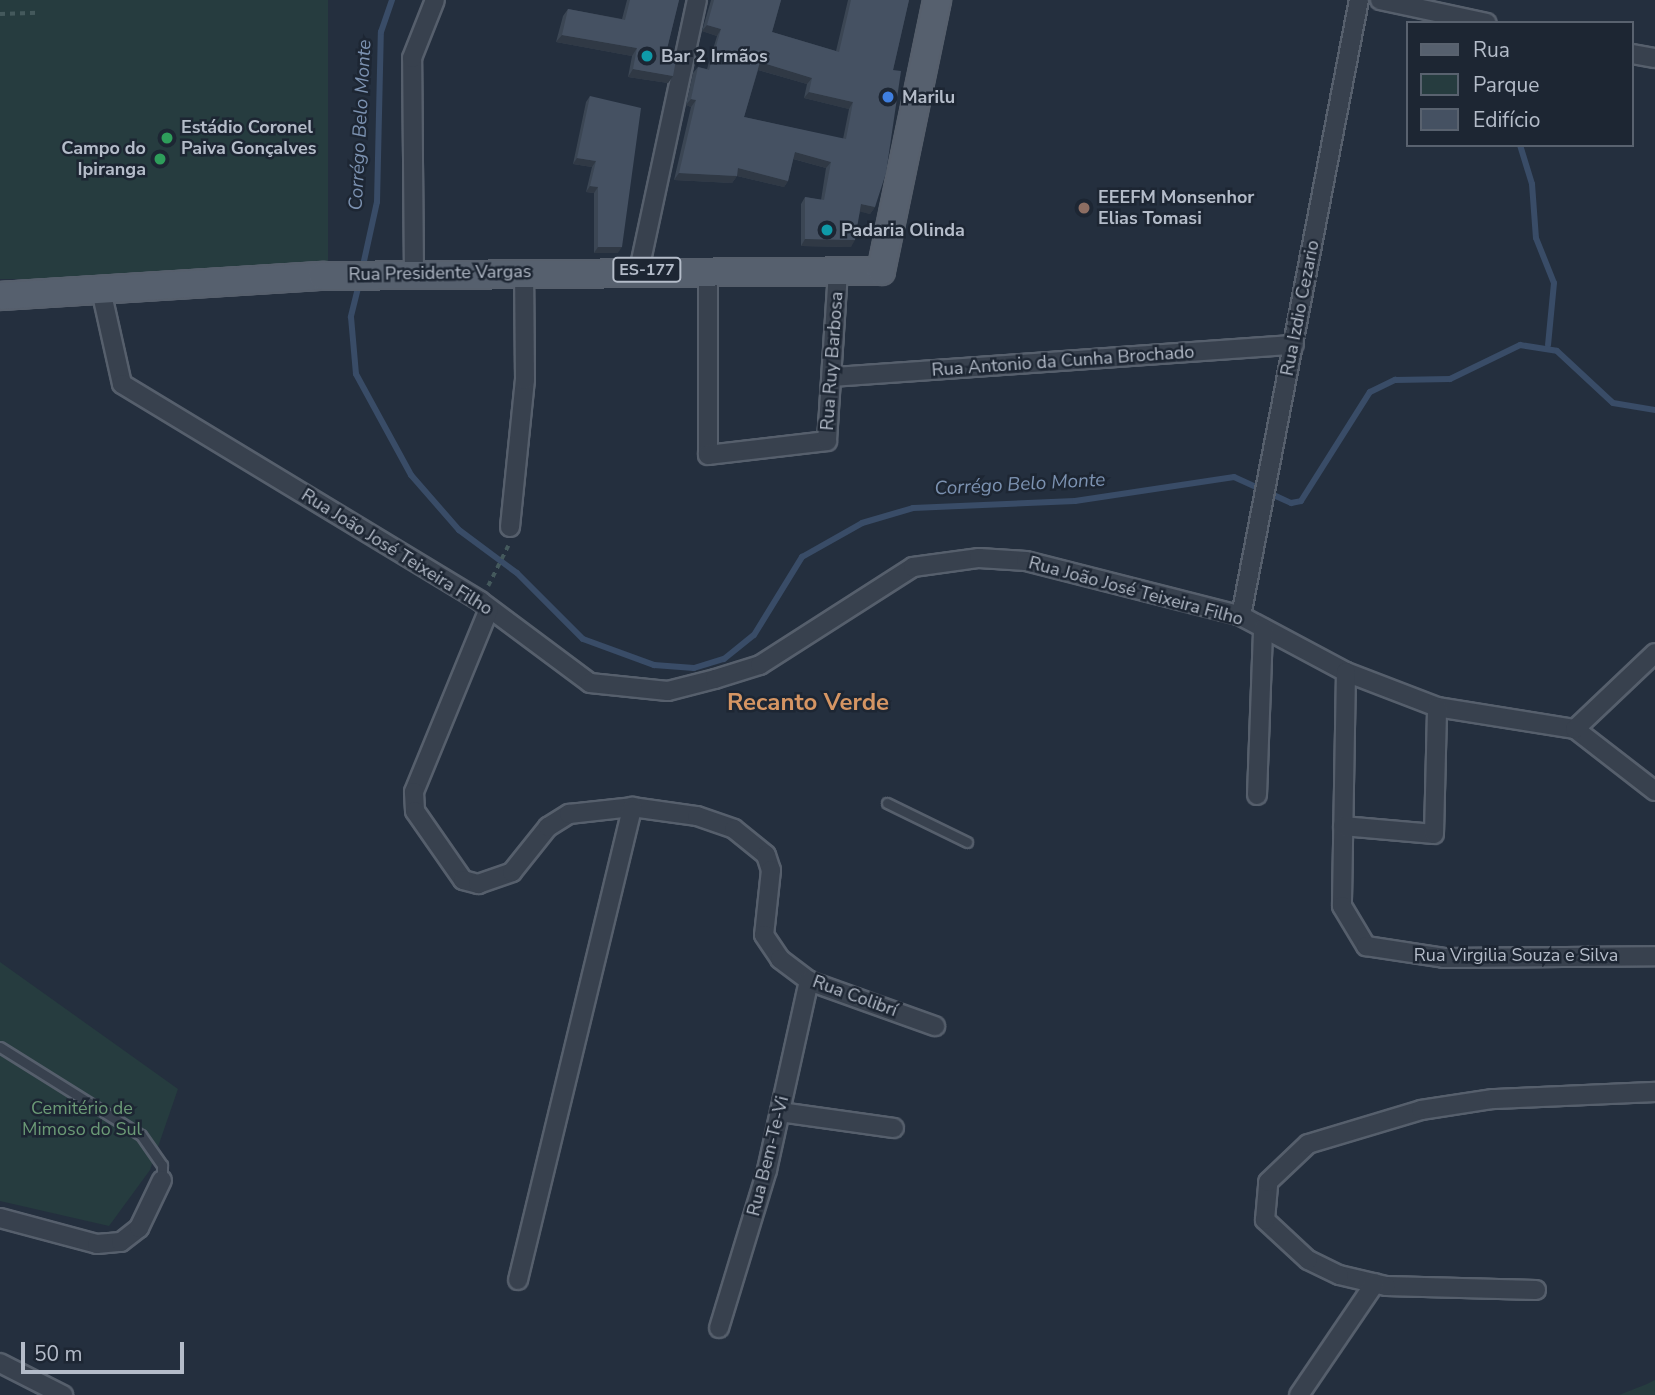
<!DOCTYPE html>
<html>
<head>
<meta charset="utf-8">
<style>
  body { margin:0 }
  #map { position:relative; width:1655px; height:1395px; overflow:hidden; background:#242f3e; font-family:"Nunito Sans",sans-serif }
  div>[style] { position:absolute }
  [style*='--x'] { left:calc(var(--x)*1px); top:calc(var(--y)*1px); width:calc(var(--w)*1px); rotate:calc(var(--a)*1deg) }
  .green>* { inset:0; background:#263c3f; transform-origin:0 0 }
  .stream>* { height:6px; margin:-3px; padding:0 3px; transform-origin:3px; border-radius:3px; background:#394c67 }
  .path>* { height:3.5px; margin-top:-1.75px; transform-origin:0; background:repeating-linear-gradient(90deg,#44595c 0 5px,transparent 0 10px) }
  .roads { filter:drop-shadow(2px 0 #565f6c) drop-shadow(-2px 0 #565f6c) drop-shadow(0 2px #565f6c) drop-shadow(0 -2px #565f6c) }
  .lane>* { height:9px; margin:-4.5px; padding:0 4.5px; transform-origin:4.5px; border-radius:4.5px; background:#38414e }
  .street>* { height:18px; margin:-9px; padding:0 9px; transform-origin:9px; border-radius:9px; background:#38414e }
  .primary>* { height:26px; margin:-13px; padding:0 13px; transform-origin:13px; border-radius:13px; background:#56606e }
  .wall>* { inset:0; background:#3b4654 }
  .shaded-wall>* { inset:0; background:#303945 }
  .building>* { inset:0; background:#455162 }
  .dots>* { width:19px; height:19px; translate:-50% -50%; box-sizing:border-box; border:4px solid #1d2633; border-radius:50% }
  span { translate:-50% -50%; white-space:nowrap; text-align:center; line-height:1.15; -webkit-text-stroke:5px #1d2633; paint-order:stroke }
  .shield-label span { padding:2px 5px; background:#1d2633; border:2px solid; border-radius:5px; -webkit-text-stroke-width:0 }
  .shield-label { font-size:16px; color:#b4bcc9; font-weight:700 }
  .poi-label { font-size:18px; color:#b4bcc9; font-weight:700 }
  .left { translate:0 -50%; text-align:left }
  .right { translate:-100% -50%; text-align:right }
  .street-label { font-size:18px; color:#b4bcc9 }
  .park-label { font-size:18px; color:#6b9a76 }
  .water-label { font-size:19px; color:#7c92b1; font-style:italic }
  .district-label { font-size:24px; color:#d59563; font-weight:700 }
  .legend { position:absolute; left:1406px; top:21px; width:228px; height:126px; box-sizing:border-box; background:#1d2633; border:2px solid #59626f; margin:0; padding:9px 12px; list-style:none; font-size:21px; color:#b4bcc9 }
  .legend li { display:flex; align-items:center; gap:14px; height:35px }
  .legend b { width:35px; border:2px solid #59626f }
  .scale { position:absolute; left:21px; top:1342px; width:163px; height:32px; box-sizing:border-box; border:4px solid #b4bcc9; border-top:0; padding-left:9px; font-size:21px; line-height:24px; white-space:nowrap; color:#b4bcc9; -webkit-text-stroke:5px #1d2633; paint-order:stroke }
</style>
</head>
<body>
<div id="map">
  <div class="green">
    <div style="left:0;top:0;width:328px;height:279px"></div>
    <div style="clip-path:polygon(0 962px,178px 1089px,150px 1170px,109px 1226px,0 1201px)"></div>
    <div style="clip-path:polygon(1655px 1380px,1655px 1395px,1619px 1395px,1647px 1384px)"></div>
  </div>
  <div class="stream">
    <div style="--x:1520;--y:145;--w:41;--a:72.9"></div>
    <div style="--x:1532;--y:184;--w:54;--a:85.8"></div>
    <div style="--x:1536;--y:238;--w:48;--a:68.2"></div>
    <div style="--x:1554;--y:283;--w:62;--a:95.5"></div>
    <div style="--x:362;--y:270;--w:70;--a:-77.6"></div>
    <div style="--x:377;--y:202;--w:170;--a:-88.7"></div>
    <div style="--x:381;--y:32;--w:34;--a:-71"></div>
    <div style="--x:359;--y:284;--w:34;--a:104"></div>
    <div style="--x:351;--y:317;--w:57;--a:85"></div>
    <div style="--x:356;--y:374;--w:115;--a:61.4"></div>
    <div style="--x:411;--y:475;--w:73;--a:48.9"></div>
    <div style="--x:459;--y:530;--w:72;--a:36.6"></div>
    <div style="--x:517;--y:573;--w:93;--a:45"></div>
    <div style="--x:583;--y:639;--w:76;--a:20.1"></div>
    <div style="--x:654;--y:665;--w:40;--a:4.3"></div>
    <div style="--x:694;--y:668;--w:31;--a:-17"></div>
    <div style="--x:724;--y:659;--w:38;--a:-39"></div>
    <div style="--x:754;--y:635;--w:92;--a:-58.4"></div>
    <div style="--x:802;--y:557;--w:69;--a:-29.5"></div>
    <div style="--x:862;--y:523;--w:53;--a:-16.4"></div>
    <div style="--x:913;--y:508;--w:162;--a:-2.5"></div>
    <div style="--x:1075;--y:501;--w:161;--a:-8.6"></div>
    <div style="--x:1234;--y:477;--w:63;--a:24.5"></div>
    <div style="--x:1291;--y:503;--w:10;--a:-11"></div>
    <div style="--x:1301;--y:501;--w:129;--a:-57.7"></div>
    <div style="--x:1370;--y:392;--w:28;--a:-26"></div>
    <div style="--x:1395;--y:380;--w:55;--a:-1"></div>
    <div style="--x:1450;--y:379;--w:78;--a:-25.9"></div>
    <div style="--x:1520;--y:345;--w:37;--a:9"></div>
    <div style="--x:1557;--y:351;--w:76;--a:42.9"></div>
    <div style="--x:1613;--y:403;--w:43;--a:9.5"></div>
  </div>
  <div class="path">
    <div style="--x:0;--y:14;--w:38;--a:-2"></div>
    <div style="--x:488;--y:586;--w:45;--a:-63.4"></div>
  </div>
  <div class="roads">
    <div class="lane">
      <div style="--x:887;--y:803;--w:89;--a:26"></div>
      <div style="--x:0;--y:1047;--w:166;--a:32"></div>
      <div style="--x:141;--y:1135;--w:37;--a:55"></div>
      <div style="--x:162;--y:1165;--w:15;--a:90"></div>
    </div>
    <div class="street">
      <div style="--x:1380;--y:0;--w:109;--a:12.1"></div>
      <div style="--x:1632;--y:54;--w:23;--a:10"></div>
      <div style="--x:639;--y:270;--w:276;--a:-77.9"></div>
      <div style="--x:708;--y:270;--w:185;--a:90"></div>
      <div style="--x:708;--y:455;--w:120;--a:-6.7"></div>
      <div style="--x:827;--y:441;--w:171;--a:-86.3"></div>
      <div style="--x:414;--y:274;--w:216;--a:-90.5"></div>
      <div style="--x:412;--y:58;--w:62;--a:-68.4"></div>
      <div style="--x:101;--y:290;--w:96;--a:77.4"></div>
      <div style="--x:122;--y:384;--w:419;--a:31.2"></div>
      <div style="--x:480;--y:601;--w:137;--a:36.7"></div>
      <div style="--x:590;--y:683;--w:78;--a:5.9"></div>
      <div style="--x:668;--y:691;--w:49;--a:-14.3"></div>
      <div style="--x:715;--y:679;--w:47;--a:-17.3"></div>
      <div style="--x:760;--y:665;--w:182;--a:-32.6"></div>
      <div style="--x:913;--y:567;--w:67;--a:-7.8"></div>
      <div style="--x:979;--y:558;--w:47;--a:3.7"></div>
      <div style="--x:1026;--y:561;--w:222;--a:14.3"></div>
      <div style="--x:1241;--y:616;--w:119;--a:28.1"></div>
      <div style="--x:1346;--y:672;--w:97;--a:21"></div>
      <div style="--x:1437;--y:707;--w:140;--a:9.1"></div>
      <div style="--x:1575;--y:729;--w:101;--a:37.8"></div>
      <div style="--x:833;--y:377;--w:462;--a:-4"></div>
      <div style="--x:510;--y:527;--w:148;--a:-84.2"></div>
      <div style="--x:525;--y:380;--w:109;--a:-90.5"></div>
      <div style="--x:489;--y:609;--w:198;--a:112.3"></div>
      <div style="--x:414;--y:792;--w:19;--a:87"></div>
      <div style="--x:415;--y:811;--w:84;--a:55.2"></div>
      <div style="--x:463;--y:880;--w:16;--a:15"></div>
      <div style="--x:478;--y:884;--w:36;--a:-19"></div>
      <div style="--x:512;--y:872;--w:58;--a:-51.3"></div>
      <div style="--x:548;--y:827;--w:25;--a:-32"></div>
      <div style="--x:569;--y:814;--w:63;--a:-6.3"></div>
      <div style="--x:632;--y:807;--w:66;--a:7.9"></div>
      <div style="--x:697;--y:816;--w:39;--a:19"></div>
      <div style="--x:734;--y:829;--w:41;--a:39.1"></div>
      <div style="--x:766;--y:855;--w:16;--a:72"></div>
      <div style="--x:771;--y:870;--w:65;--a:96.1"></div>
      <div style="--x:764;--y:935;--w:29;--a:56"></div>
      <div style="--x:780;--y:959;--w:36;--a:37"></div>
      <div style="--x:809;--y:981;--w:134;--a:19.7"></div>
      <div style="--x:1241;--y:616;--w:627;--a:-79.16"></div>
      <div style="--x:1346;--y:672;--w:234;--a:91"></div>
      <div style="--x:1342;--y:906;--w:47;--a:59"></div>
      <div style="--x:1366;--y:946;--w:79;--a:8.7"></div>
      <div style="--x:1444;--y:958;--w:211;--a:-0.5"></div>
      <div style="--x:1575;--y:729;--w:110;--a:-43.5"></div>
      <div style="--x:1257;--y:795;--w:167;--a:-87.9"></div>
      <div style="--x:1343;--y:826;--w:91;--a:5"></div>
      <div style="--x:1434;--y:834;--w:127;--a:-88.6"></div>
      <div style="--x:780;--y:1112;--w:115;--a:8"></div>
      <div style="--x:0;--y:1218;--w:100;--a:15"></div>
      <div style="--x:97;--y:1244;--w:24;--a:-5"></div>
      <div style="--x:121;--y:1242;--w:23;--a:-38"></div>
      <div style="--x:139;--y:1228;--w:53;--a:-64.4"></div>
      <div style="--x:518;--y:1280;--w:487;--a:-76.4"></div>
      <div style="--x:1536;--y:1290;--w:150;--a:-178.5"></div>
      <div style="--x:1386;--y:1286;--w:48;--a:-166.8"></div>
      <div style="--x:1339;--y:1275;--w:34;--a:-154"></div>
      <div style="--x:1308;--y:1260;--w:59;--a:-137.1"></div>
      <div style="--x:1265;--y:1220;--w:38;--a:-85"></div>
      <div style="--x:1268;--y:1182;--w:55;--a:-43.5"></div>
      <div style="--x:1308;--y:1144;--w:118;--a:-16.7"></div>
      <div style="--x:1421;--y:1110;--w:73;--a:-8.7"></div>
      <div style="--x:1493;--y:1099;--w:162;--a:-2.5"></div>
      <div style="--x:719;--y:1328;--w:165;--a:-73.1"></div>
      <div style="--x:767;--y:1170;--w:194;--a:-77.5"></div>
      <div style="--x:0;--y:1363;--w:71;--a:26.9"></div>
      <div style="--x:1299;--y:1395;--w:135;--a:-55.8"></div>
    </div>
    <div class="primary">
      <div style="--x:0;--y:296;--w:323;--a:-3.6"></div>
      <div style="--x:322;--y:276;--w:559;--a:-0.51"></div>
      <div style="--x:881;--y:271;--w:277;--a:-78.3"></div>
    </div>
  </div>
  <div class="wall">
    <div style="clip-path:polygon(627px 0,679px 0,665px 57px,673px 76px,668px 83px,628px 77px,632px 56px,556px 42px,563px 16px,568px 9px,622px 19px)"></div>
    <div style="clip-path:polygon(evenodd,711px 0,781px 0,772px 32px,836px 51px,848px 0,909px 0,893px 70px,875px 207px,870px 214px,860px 211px,851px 247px,801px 246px,801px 204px,805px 197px,821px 200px,826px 168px,793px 159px,788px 181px,784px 187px,737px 176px,732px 183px,674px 180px,691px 107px,686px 105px,693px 73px,698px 67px,707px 69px,717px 36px,702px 31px,711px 0,758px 70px,807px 84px,804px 98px,849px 109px,843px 139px,744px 117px,758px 70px)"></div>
    <div style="clip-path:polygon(590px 96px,618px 253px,594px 253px,594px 193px,586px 192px,592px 167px,573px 164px,586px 102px)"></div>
  </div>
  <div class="shaded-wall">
    <div style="clip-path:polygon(707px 25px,721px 29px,717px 36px,702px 31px)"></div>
    <div style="clip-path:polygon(562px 35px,637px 48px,632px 56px,556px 42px)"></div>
    <div style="clip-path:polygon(760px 62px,812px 78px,807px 84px,755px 69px)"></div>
    <div style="clip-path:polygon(633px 69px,673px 76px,668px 83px,628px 77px)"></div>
    <div style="clip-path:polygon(809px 92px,853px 102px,849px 109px,804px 98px)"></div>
    <div style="clip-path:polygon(691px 99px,696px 100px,691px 107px,686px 105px)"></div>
    <div style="clip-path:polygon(795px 152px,831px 162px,826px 168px,790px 158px)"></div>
    <div style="clip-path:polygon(577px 158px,596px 161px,592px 167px,573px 164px)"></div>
    <div style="clip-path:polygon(738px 168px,788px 181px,784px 187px,733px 175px)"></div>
    <div style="clip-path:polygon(679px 173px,737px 176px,732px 183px,674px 180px)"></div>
    <div style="clip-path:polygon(590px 186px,598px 187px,594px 193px,586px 192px)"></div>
    <div style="clip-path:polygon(861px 204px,875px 207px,870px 214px,857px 211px)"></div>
    <div style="clip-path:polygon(805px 239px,855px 240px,851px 247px,801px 246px)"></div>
    <div style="clip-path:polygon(598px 247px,622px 247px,618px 253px,594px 253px)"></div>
  </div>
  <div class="building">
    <div style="clip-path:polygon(630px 0,679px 0,665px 57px,676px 60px,673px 76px,633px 69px,637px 48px,562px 35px,568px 9px,625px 20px)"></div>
    <div style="clip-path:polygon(evenodd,714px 0,781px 0,772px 32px,839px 52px,851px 0,909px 0,893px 70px,901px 71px,886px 173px,875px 207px,861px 204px,855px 240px,805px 239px,805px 197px,824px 200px,831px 162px,795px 152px,788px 181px,738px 168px,737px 176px,679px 173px,696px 100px,691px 99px,698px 67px,709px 70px,721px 29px,707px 25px,714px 0,760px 62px,812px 78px,809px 92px,853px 102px,846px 139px,744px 117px,760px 62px)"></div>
    <div style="clip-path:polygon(590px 96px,641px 108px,622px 247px,598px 247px,598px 187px,590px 186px,596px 161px,577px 158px)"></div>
  </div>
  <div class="dots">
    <div style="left:647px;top:56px;background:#0f9aa8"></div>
    <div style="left:888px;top:97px;background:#3f7fe0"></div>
    <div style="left:167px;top:138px;background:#2e9e5b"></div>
    <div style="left:160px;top:159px;background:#2e9e5b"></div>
    <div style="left:1084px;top:208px;background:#8d6e63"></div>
    <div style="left:827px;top:230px;background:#0f9aa8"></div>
  </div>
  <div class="shield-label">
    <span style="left:647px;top:270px">ES-177</span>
  </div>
  <div class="poi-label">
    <span class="left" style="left:661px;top:56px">Bar 2 Irmãos</span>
    <span class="left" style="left:902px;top:97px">Marilu</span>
    <span class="left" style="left:181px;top:138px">Estádio Coronel<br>Paiva Gonçalves</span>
    <span class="right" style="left:146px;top:159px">Campo do<br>Ipiranga</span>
    <span class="left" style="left:1098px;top:208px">EEEFM Monsenhor<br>Elias Tomasi</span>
    <span class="left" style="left:841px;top:230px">Padaria Olinda</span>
  </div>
  <div class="street-label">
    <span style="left:440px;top:273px;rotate:-1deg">Rua Presidente Vargas</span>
    <span style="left:1300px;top:308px;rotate:-79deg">Rua Izdio Cezario</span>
    <span style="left:832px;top:361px;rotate:-86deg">Rua Ruy Barbosa</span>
    <span style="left:1063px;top:361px;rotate:-4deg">Rua Antonio da Cunha Brochado</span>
    <span style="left:397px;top:552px;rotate:32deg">Rua João José Teixeira Filho</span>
    <span style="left:1136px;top:591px;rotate:15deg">Rua João José Teixeira Filho</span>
    <span style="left:1516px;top:955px">Rua Virgilia Souza e Silva</span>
    <span style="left:855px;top:996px;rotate:20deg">Rua Colibrí</span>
    <span style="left:768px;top:1156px;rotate:-76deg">Rua Bem-Te-Vi</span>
  </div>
  <div class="park-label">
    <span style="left:82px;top:1119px">Cemitério de<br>Mimoso do Sul</span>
  </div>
  <div class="water-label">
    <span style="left:361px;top:125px;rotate:-87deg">Corrégo Belo Monte</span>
    <span style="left:1020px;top:485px;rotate:-3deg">Corrégo Belo Monte</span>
  </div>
  <div class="district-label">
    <span style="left:808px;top:703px">Recanto Verde</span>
  </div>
  <ul class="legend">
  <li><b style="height:9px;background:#56606e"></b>Rua</li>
  <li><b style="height:19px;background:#263c3f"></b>Parque</li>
  <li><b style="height:19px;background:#455162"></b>Edifício</li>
  </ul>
  <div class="scale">50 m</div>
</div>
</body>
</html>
